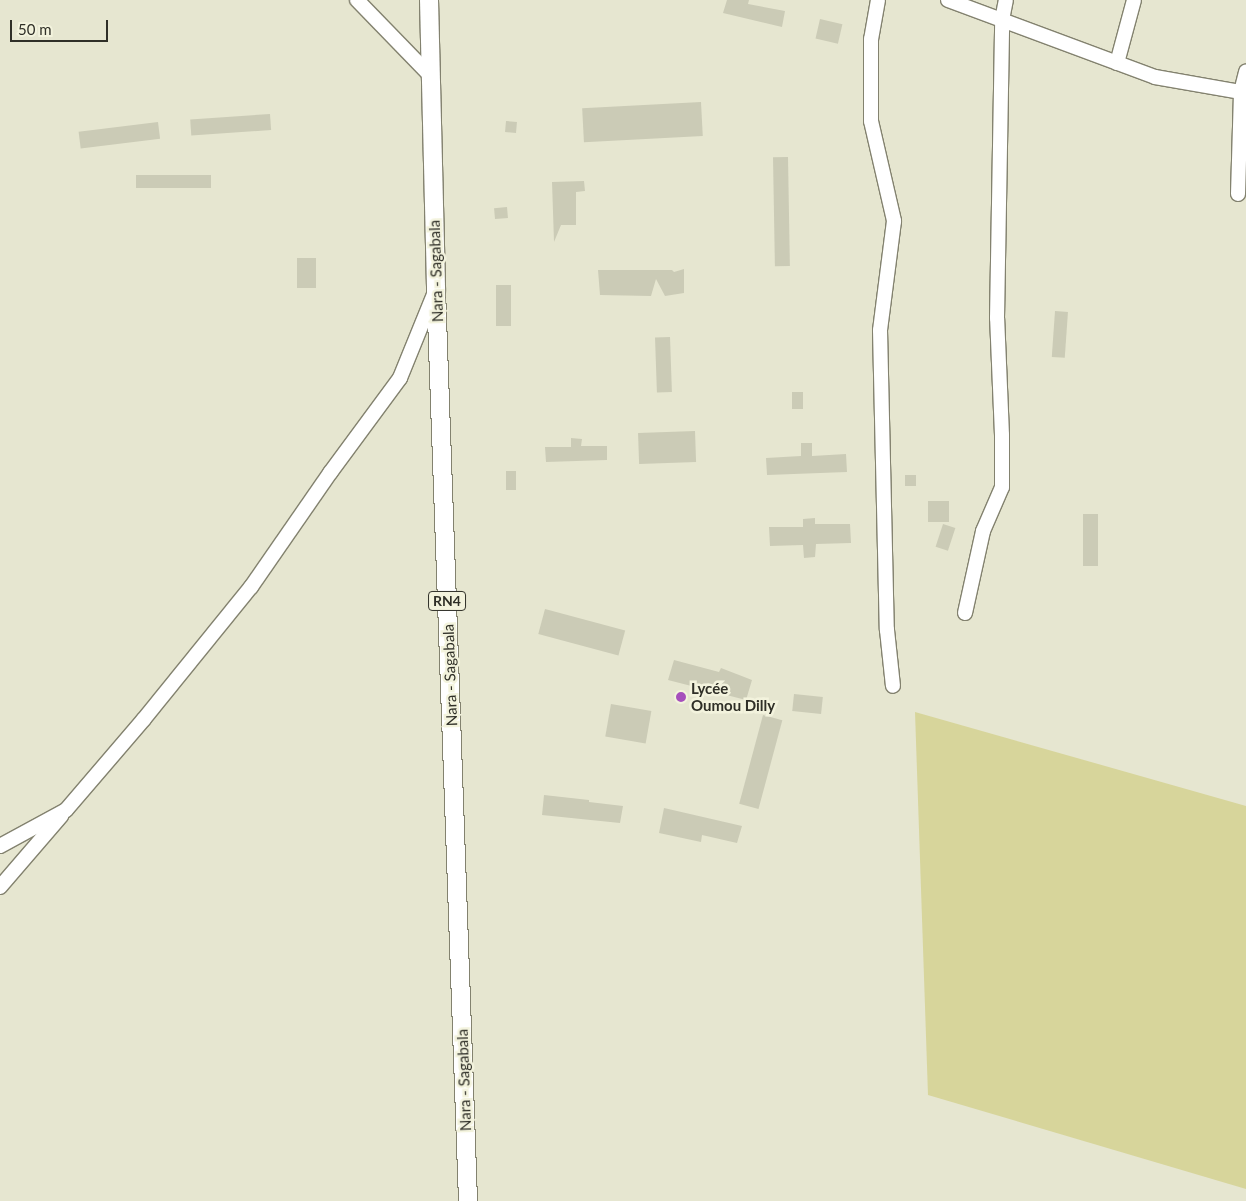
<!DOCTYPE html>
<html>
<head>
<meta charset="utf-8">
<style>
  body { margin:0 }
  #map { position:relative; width:1246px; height:1201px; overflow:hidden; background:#e6e6d0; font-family:Lato,sans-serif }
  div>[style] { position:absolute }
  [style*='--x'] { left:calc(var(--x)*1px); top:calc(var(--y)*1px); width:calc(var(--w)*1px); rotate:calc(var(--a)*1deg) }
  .green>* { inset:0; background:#d7d59b }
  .building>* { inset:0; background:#cbcbb6; transform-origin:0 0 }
  .roads { filter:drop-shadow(1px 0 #83826f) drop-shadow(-1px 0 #83826f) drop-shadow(0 1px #83826f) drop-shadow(0 -1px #83826f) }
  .minor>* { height:14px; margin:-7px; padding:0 7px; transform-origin:7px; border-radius:7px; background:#fff }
  .major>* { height:18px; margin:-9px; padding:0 9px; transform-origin:9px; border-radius:9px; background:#fff }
  .dots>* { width:14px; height:14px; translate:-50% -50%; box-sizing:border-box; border:2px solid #f3f3dd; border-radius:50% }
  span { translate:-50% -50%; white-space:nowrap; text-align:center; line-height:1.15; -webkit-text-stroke:5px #f3f3dd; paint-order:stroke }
  .shield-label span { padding:1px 4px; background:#f3f3dd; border:1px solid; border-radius:4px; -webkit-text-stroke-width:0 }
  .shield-label { font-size:14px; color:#2f2f27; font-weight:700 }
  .street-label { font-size:15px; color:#2f2f27 }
  .poi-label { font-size:15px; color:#2f2f27; font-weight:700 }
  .left { translate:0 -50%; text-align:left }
  .scale { position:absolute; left:10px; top:20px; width:98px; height:22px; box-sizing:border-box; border:2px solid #2f2f27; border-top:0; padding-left:6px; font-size:15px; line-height:18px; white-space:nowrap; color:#2f2f27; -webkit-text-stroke:4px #f3f3dd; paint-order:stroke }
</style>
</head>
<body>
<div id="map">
  <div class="green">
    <div style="clip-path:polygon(915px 712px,1246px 806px,1246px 1189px,928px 1095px)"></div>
  </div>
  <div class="building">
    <div style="clip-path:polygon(727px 0,749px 0,748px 4px,785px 11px,782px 27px,723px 13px)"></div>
    <div style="left:820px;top:19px;width:23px;height:20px;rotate:13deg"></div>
    <div style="left:701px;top:102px;width:34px;height:119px;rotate:87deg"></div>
    <div style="left:270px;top:114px;width:16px;height:80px;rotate:86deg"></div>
    <div style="left:506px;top:121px;width:11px;height:11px;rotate:5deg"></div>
    <div style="left:158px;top:122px;width:17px;height:80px;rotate:83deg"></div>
    <div style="left:788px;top:157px;width:109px;height:15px;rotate:89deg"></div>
    <div style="left:211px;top:175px;width:13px;height:75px;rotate:90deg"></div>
    <div style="clip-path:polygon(584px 181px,585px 191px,576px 192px,576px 225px,561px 225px,554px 242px,552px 182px)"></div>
    <div style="left:507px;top:207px;width:11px;height:13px;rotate:85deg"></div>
    <div style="left:297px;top:258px;width:19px;height:30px"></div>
    <div style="clip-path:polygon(684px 269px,684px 293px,665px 296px,656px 279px,651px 296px,600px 295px,598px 270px,672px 270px,674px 272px)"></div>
    <div style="left:496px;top:285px;width:15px;height:41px"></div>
    <div style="left:1055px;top:311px;width:13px;height:46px;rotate:4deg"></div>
    <div style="left:670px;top:337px;width:55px;height:15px;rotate:88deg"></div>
    <div style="left:792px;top:392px;width:11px;height:17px"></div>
    <div style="left:695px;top:431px;width:31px;height:57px;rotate:88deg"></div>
    <div style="clip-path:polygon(571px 438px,582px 439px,581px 446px,607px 446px,607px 460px,546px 462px,545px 447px,571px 447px)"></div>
    <div style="clip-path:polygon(801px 443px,812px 443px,812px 456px,846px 454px,847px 472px,767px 475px,766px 458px,801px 456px)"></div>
    <div style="left:506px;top:471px;width:10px;height:19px"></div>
    <div style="left:905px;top:475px;width:11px;height:11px"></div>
    <div style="left:928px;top:501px;width:21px;height:21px"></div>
    <div style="left:1083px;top:514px;width:15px;height:52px"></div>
    <div style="clip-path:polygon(815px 518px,815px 524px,850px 524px,851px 543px,816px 544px,815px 557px,804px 558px,803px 545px,770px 546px,769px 527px,803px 527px,803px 519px)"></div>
    <div style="left:943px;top:524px;width:13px;height:24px;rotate:18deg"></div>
    <div style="left:545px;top:609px;width:83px;height:26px;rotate:15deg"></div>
    <div style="clip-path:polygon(674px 660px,719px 672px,721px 668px,752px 680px,746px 700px,668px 680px)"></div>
    <div style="left:794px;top:694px;width:29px;height:17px;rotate:6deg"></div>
    <div style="left:611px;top:704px;width:41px;height:33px;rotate:10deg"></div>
    <div style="left:763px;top:715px;width:20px;height:92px;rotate:15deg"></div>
    <div style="clip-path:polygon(544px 795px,589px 800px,589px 802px,623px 806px,620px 823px,542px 815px)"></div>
    <div style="clip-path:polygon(664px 808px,742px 826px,737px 843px,702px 835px,701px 842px,659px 833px)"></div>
  </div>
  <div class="roads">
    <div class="minor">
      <div style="--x:357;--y:0;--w:106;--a:45.8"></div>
      <div style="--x:878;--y:0;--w:40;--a:100"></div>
      <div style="--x:871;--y:39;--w:82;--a:90"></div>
      <div style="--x:871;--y:121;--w:103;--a:77"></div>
      <div style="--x:894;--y:221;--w:110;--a:97.3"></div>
      <div style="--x:880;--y:330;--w:300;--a:88.7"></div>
      <div style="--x:887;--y:630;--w:56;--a:83.9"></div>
      <div style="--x:948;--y:0;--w:221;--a:20.4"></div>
      <div style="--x:1155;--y:77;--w:92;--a:10"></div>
      <div style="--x:1117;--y:63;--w:65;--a:-74.9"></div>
      <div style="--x:1238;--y:194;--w:102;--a:-88.3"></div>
      <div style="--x:1241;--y:92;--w:21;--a:-76"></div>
      <div style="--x:965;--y:613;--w:84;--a:-77.6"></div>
      <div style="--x:983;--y:531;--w:48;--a:-66.6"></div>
      <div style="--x:1002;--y:487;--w:52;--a:-90"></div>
      <div style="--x:1002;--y:435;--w:117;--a:-92.4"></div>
      <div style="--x:997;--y:318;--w:298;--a:-89"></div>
      <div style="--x:1002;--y:20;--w:20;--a:-79"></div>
      <div style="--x:0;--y:846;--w:75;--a:-28.6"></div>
      <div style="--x:66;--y:810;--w:120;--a:-49.4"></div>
      <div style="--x:144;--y:719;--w:170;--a:-51"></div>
      <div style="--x:251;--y:587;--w:139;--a:-55.3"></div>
      <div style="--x:330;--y:473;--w:118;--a:-53.6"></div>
      <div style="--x:400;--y:378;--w:93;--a:-67.9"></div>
      <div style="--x:0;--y:887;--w:94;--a:-49.3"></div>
    </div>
    <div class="major">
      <div style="--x:429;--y:0;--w:289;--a:88.6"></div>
      <div style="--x:436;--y:289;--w:913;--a:87.99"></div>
    </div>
  </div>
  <div class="dots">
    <div style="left:681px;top:697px;background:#a64fbc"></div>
  </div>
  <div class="shield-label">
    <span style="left:447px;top:601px">RN4</span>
  </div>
  <div class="street-label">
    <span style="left:436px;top:271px;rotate:-92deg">Nara - Sagabala</span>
    <span style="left:450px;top:675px;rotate:-92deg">Nara - Sagabala</span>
    <span style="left:464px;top:1080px;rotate:-92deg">Nara - Sagabala</span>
  </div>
  <div class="poi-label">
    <span class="left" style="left:691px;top:697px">Lycée<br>Oumou Dilly</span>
  </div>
  <div class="scale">50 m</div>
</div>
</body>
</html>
